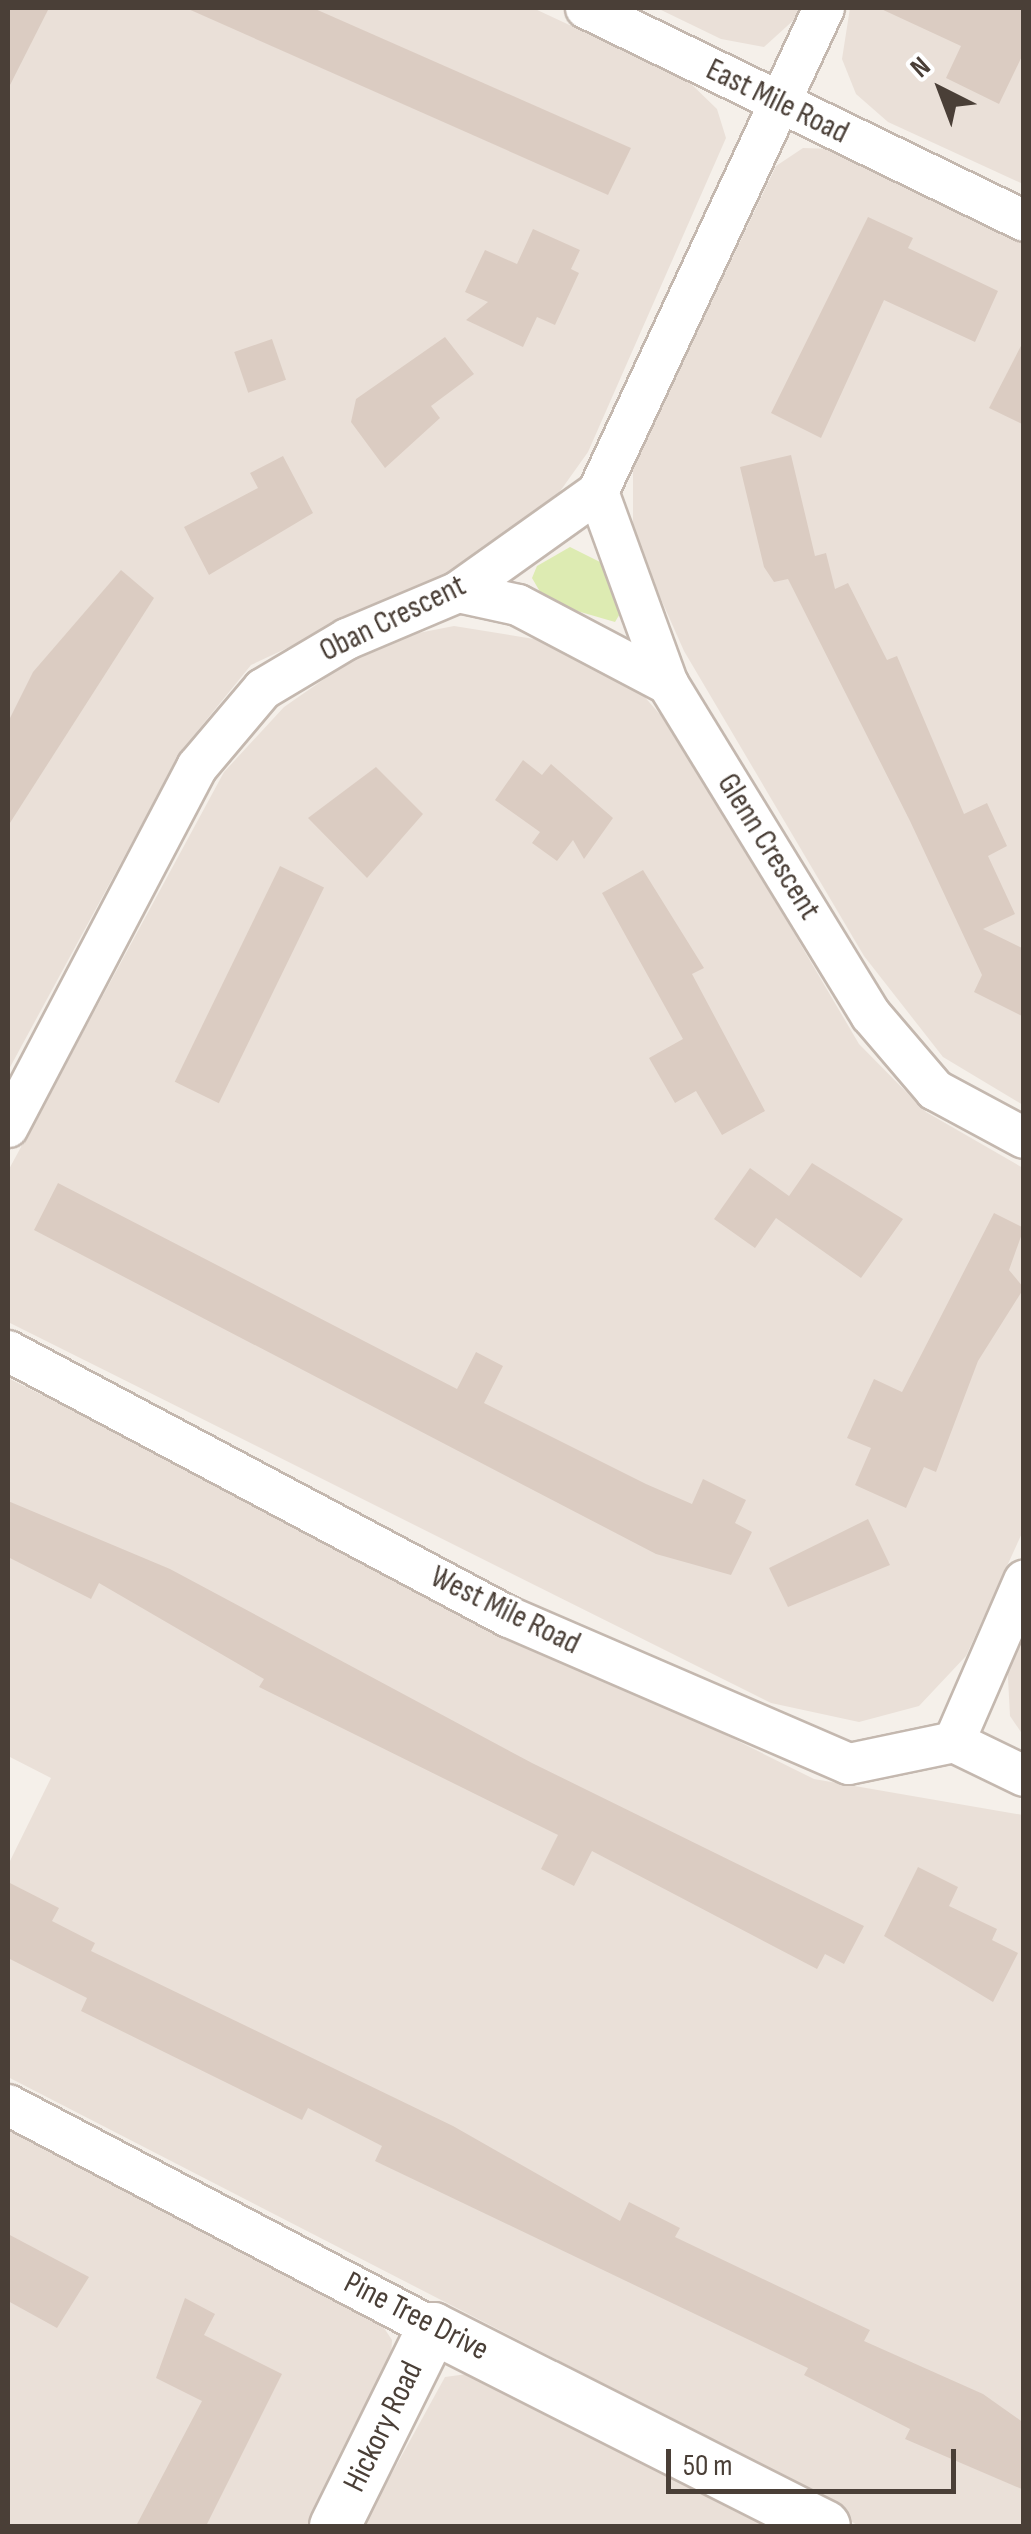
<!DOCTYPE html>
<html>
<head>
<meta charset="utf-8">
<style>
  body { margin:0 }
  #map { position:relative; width:1031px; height:2534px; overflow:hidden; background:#f5f0ea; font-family:"Sofia Sans Condensed",sans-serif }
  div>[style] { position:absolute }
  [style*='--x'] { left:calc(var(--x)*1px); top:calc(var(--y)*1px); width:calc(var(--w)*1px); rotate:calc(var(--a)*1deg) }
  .residential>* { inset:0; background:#eae0d8 }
  .green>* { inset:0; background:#ddebb2 }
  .building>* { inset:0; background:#dbccc2; transform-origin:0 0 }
  .roads { filter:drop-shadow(2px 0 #c4b8af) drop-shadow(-2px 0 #c4b8af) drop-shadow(0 2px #c4b8af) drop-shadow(0 -2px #c4b8af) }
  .minor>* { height:40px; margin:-20px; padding:0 20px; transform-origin:20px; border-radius:20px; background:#fff }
  .tertiary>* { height:50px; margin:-25px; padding:0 25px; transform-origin:25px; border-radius:25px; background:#fff }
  span { translate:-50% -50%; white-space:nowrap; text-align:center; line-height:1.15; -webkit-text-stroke:8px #fff; paint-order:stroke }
  .street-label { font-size:32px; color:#4a3f37 }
  .frame { position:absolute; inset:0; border:10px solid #4a3f37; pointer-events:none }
  .north { position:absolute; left:891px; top:40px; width:100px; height:100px; -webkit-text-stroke:8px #fff; paint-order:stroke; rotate:318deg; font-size:28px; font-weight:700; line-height:40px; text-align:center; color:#4a3f37 }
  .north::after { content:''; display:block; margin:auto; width:35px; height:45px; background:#4a3f37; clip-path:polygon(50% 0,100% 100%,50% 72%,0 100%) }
  .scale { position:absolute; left:666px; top:2449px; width:290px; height:45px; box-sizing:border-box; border:5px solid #4a3f37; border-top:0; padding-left:12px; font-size:30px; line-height:35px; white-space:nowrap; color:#4a3f37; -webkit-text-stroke:8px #fff; paint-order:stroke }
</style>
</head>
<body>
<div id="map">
  <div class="residential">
    <div style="clip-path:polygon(8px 8px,533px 8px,687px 80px,717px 109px,726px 138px,588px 452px,546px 511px,451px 572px,251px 665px,182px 750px,8px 1071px)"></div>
    <div style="clip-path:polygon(657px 8px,807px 8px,764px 47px,721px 39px)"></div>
    <div style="clip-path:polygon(850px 8px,1023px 8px,1023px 184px,888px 122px,856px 94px,842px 59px)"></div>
    <div style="clip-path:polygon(803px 148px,835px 149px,1023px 238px,1023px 1105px,943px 1057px,864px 956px,684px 651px,633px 536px,633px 467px,776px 166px)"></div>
    <div style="clip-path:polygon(454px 626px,534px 639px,636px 687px,677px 734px,859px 1044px,926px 1112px,1023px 1168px,1023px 1531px,966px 1656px,919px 1706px,859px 1722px,771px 1703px,8px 1322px,8px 1171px,224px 772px,284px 707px,343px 666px,403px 636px)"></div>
    <div style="clip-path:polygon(8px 1378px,814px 1779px,1023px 1815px,1023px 2526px,859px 2526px,711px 2439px,8px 2077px,8px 1865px,51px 1778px,8px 1756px)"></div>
    <div style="clip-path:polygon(1023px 1625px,1023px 1735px,1010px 1716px,1007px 1659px)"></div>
    <div style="clip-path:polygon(8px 2127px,376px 2316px,392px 2340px,390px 2374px,312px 2526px,8px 2526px)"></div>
    <div style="clip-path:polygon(482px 2372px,650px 2459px,768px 2526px,363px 2526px,445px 2377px)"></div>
  </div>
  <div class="green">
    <div style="clip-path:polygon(570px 547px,604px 564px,621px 612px,615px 622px,546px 602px,532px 578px,537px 566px)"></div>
  </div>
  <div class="building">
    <div style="clip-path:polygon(8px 8px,49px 8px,8px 89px)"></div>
    <div style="clip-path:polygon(186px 8px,313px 8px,631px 148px,608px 195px)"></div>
    <div style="clip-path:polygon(879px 8px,1024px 8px,1024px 52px,999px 104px,946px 78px,961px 46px)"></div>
    <div style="clip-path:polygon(868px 217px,913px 238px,908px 248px,998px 291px,975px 342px,884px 300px,821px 438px,771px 413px)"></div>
    <div style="clip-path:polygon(533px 229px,580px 250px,571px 269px,579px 273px,555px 325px,537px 317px,523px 347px,466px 320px,488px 302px,465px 292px,485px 250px,517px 264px)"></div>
    <div style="clip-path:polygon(445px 337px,474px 374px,431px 406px,440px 418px,385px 468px,351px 422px,356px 399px)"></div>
    <div style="left:272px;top:339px;width:43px;height:40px;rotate:71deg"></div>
    <div style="clip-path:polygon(1024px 340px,1024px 425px,989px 408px)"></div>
    <div style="clip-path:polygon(791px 455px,815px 556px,826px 553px,835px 589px,848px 583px,887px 660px,897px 656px,964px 814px,987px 803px,1007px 846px,988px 856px,1015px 914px,983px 929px,1024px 949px,1024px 1017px,974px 992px,982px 975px,910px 821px,788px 579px,774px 582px,764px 567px,740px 467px)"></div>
    <div style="clip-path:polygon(283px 456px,313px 513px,209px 575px,184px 527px,258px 488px,250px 473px)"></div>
    <div style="clip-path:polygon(121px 570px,154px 598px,8px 826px,8px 722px,33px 672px)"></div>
    <div style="clip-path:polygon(523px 760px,542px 775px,551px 764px,613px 818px,584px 859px,573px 840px,557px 861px,532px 843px,540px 832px,495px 800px)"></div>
    <div style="clip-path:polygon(376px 767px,423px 814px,367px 878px,308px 818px)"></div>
    <div style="left:280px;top:866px;width:49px;height:240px;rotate:26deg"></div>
    <div style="clip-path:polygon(643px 870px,704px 968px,692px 974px,765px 1111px,722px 1135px,696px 1091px,675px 1103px,649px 1058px,683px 1039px,602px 893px)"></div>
    <div style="clip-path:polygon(812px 1163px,903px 1219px,861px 1278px,776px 1218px,755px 1248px,714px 1219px,750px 1168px,789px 1196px)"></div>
    <div style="clip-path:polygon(58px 1183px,457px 1389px,476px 1352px,503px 1366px,484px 1403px,646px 1484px,692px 1504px,703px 1479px,746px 1500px,735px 1523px,752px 1532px,731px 1575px,656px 1554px,34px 1230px)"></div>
    <div style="clip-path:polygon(994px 1213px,1024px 1228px,1009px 1270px,1024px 1288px,978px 1361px,936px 1472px,924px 1467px,906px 1508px,855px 1485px,871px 1448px,847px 1438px,874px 1379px,902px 1392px)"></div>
    <div style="clip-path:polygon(8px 1501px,170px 1569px,532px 1763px,864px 1926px,844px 1964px,825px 1954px,817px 1969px,592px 1851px,574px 1886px,541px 1869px,558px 1835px,259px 1687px,264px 1679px,99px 1583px,91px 1599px,8px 1557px)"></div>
    <div style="clip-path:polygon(868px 1519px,890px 1565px,788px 1607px,769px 1568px)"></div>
    <div style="clip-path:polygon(918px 1867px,958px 1887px,949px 1906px,997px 1929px,992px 1940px,1018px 1953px,993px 2002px,884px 1936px)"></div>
    <div style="clip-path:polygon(8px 1882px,59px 1908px,52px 1921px,95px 1943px,91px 1951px,453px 2126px,620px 2221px,629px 2202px,680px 2228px,675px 2237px,870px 2330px,864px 2341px,983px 2394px,1024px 2423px,1024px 2490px,905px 2439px,910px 2429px,804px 2375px,808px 2368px,375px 2161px,382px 2146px,308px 2108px,302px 2120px,81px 2011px,87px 1998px,8px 1958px)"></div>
    <div style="clip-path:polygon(8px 2234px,89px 2277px,57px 2328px,8px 2301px)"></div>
    <div style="clip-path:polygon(185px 2298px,215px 2314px,204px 2335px,282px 2374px,206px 2526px,136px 2526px,202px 2401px,156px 2378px)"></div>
  </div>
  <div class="roads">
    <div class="minor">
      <div style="--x:586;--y:8;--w:487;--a:25.9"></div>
      <div style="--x:598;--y:492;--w:204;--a:70"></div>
      <div style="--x:668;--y:684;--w:388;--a:58.5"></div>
      <div style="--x:871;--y:1015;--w:99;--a:49.5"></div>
      <div style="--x:935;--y:1090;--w:101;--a:28.3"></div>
      <div style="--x:458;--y:592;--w:61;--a:12.2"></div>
      <div style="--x:518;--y:605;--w:170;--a:27.8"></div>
      <div style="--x:8;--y:1127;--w:407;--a:-62.3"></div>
      <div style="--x:197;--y:767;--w:102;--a:-49.8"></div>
      <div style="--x:263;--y:689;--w:98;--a:-30.8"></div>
      <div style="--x:347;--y:639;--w:121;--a:-22.9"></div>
      <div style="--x:458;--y:592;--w:172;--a:-35.5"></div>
      <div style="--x:598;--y:492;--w:534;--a:-64.97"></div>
      <div style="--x:8;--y:1351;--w:567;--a:27.97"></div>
      <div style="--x:509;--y:1617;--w:370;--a:23.4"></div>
      <div style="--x:849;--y:1764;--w:107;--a:-11.8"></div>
      <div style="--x:954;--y:1742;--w:78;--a:25.9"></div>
      <div style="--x:954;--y:1742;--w:176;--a:-66.5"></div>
      <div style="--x:8;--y:2105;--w:480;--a:27.7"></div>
    </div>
    <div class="tertiary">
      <div style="--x:335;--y:2526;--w:221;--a:-63.7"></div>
      <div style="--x:433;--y:2328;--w:439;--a:26.8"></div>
    </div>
  </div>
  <div class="street-label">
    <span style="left:777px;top:102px;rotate:26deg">East Mile Road</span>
    <span style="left:393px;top:619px;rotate:-26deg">Oban Crescent</span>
    <span style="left:768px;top:847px;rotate:58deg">Glenn Crescent</span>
    <span style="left:505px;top:1611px;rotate:26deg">West Mile Road</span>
    <span style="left:416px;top:2317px;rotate:27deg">Pine Tree Drive</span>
    <span style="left:384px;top:2427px;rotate:-64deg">Hickory Road</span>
  </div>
  <div class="frame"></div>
  <div class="north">N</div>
  <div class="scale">50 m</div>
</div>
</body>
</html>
